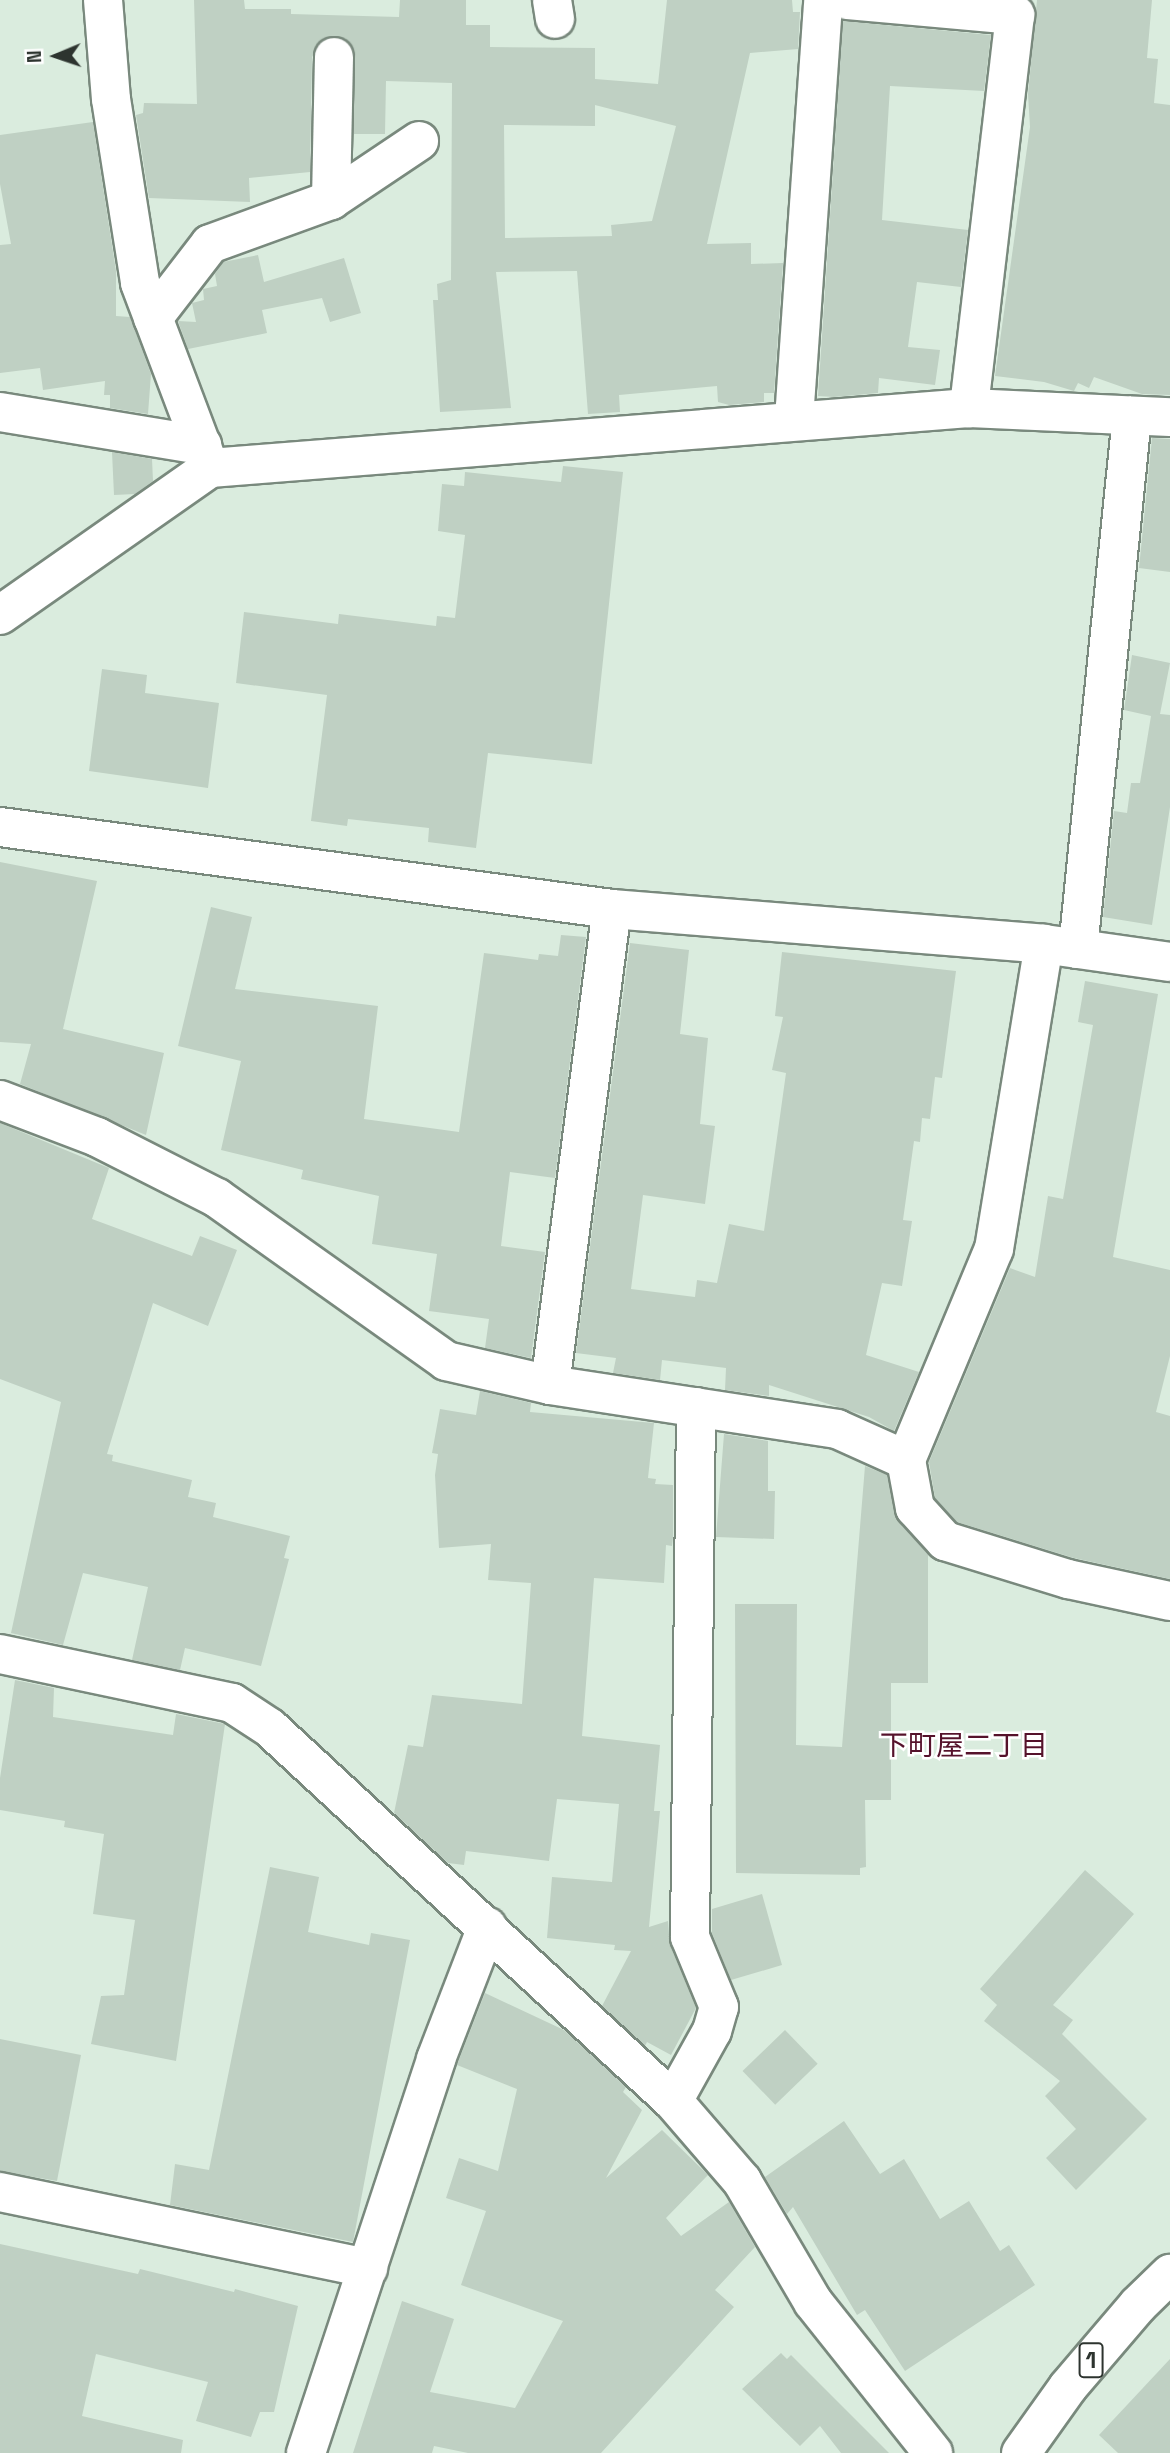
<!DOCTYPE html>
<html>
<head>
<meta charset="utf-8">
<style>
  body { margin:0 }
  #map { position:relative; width:1170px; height:2453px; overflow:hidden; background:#daecde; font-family:"Space Grotesk","Noto Sans JP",sans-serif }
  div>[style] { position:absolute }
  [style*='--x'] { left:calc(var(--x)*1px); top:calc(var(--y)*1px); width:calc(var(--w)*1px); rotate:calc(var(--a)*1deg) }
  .building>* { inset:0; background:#bfd0c3; transform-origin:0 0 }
  .roads { filter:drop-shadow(2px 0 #79897d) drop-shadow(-2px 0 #79897d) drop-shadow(0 2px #79897d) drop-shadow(0 -2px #79897d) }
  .minor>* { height:38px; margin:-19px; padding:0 19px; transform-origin:19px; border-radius:19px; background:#fff }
  .highway>* { height:38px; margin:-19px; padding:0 19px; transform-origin:19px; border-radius:19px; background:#fff }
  span { translate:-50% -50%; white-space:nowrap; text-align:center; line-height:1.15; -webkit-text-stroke:5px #fff; paint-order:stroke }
  .shield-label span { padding:2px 5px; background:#fff; border:2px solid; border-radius:5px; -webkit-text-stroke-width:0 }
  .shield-label { font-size:24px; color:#2d342f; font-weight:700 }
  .neighbourhood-label { font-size:28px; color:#55122b }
  .north { position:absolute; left:21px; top:21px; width:70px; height:70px; -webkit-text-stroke:5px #fff; paint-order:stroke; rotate:268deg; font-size:19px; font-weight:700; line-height:28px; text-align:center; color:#2d342f }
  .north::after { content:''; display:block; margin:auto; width:24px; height:32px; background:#2d342f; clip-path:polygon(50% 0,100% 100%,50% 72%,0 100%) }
</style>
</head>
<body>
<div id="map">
  <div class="building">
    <div style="clip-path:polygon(evenodd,194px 0,244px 0,245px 9px,291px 9px,291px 14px,399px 17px,400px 0,466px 0,466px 25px,490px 25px,490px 47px,595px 48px,595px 79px,658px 84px,667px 0,792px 0,793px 12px,800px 12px,798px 49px,750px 53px,707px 244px,751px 243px,751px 264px,783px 263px,774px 393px,764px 393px,764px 402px,729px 405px,718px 402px,717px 386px,619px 395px,620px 412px,588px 414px,577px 271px,496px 272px,511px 408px,440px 412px,433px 300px,438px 300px,437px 284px,451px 280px,452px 83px,386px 81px,385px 134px,354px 134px,353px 47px,345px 38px,324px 38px,312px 57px,310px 172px,249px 178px,250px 202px,149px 198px,136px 115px,143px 113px,144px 103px,197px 104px,194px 0,595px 105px,676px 126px,652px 221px,611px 225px,612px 236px,505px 238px,504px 125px,595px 126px,595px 105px)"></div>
    <div style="clip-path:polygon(1037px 0,1152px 0,1147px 58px,1158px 59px,1154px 103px,1170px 105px,1170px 395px,1142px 394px,1094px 377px,1089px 388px,1078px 383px,1074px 391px,1044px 382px,995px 376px,1030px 127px,1028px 94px)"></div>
    <div style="clip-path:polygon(843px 21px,991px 35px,984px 91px,890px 86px,882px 220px,968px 230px,961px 287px,917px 282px,908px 347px,940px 350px,935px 385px,879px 378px,878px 393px,834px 397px,818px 396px)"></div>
    <div style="clip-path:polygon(93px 122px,116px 271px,116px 316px,130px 317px,151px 374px,148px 414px,110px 408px,110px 395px,104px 395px,105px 381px,43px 390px,40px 368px,0 373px,0 245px,11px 244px,0 184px,0 135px)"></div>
    <div style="clip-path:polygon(258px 255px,264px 282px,344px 258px,361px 313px,330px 322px,322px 298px,262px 310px,267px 333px,188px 349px,178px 321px,196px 322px,192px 303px,204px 300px,203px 289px,217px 286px,215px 274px,223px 262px)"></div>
    <div style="clip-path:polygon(1152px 438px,1170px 439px,1170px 572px,1139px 568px)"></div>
    <div style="clip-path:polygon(112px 452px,152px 459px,153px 481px,135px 494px,114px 495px)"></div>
    <div style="clip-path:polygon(563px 466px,623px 472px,592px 764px,488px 753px,476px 848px,428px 842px,429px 828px,348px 819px,347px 826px,311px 821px,327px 695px,236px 683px,244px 612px,338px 624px,339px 614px,436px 626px,437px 616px,455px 618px,465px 535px,438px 531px,442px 484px,464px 486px,465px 472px,561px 482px)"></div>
    <div style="clip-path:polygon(1132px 655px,1170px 663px,1160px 714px,1170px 715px,1170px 807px,1152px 925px,1103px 917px,1114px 811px,1127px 813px,1131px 783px,1140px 783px,1151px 716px,1124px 710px)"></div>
    <div style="clip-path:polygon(102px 669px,147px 675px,145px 693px,219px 703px,208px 788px,89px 771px)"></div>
    <div style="clip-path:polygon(0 862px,97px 881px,63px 1029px,164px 1053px,146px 1135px,20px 1084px,31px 1044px,0 1042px)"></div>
    <div style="clip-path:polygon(211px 907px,252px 917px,235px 989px,378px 1006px,364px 1119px,459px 1132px,484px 953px,538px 960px,539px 954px,558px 956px,561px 935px,586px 937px,555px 1178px,510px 1172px,501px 1246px,545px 1252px,531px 1358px,485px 1348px,489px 1319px,429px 1311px,437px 1254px,372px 1244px,379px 1196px,301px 1179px,303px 1170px,221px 1150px,241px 1061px,178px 1046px)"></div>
    <div style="clip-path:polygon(630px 943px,689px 950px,680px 1034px,708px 1038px,700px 1124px,715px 1126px,705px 1204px,643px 1195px,631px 1289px,695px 1297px,697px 1280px,717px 1283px,729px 1224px,764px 1231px,786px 1073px,772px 1070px,783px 1017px,775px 1016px,782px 952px,956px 971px,942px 1078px,935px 1077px,930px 1119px,922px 1118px,920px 1142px,914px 1141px,903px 1220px,912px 1221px,902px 1286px,882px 1283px,866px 1355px,919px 1372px,894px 1431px,869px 1417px,769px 1385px,769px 1396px,725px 1390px,726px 1368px,662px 1360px,660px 1380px,613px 1373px,616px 1358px,576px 1353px)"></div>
    <div style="clip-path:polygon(1085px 981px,1158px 994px,1113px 1257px,1170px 1270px,1170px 1356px,1156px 1412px,1170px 1416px,1170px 1579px,1074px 1558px,957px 1522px,935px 1498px,929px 1462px,1010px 1268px,1035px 1277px,1048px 1196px,1063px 1199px,1093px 1025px,1078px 1022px)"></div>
    <div style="clip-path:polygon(0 1123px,109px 1168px,92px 1219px,192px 1256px,200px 1236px,237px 1250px,208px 1326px,153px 1303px,107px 1454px,113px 1455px,112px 1461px,192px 1480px,188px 1497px,216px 1503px,213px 1517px,290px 1536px,284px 1558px,289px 1559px,261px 1666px,185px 1648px,180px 1670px,132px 1660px,148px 1587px,83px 1573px,63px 1645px,11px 1633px,61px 1402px,0 1379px)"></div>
    <div style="clip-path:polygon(480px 1391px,531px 1403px,530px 1412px,654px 1423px,648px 1478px,656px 1479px,655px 1484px,673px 1485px,673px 1537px,672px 1546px,666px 1545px,664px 1583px,594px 1578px,582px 1736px,660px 1745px,654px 1811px,660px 1811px,649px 1927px,668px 1921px,670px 1945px,696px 2008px,671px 2055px,647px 2042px,645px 2046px,602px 2006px,631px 1951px,614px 1950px,615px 1945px,547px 1938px,552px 1877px,612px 1882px,619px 1804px,557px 1799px,549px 1861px,466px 1851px,464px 1865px,448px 1863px,394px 1813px,408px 1745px,423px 1747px,432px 1695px,522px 1704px,531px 1583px,488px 1580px,491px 1544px,439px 1548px,435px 1475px,438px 1454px,432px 1453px,440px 1409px,476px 1415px)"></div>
    <div style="clip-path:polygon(724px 1434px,768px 1441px,768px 1491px,775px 1491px,774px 1539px,716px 1537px)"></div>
    <div style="clip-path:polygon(865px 1466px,887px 1475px,898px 1522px,928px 1554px,928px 1683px,891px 1683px,891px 1800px,865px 1800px,866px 1867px,860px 1868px,860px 1875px,736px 1873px,735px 1604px,797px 1604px,796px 1745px,842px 1747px)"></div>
    <div style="clip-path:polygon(15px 1680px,54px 1688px,53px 1717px,173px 1735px,176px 1714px,225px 1724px,176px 2061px,91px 2044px,101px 1996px,124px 1995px,135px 1920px,93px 1914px,104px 1834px,64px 1827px,65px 1821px,0 1810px,0 1778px)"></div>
    <div style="clip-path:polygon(270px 1867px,319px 1877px,308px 1932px,369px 1945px,371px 1933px,410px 1940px,353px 2242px,170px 2205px,175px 2164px,209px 2170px)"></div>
    <div style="clip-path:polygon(1085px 1870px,1134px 1914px,1053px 2005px,1073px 2020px,1062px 2034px,1147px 2119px,1076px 2190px,1046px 2158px,1076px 2129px,1045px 2096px,1060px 2081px,984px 2021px,997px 2005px,980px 1989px)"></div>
    <div style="clip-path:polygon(762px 1894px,782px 1965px,731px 1980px,712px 1933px,712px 1909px)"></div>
    <div style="clip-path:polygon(485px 1993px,564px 2030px,626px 2087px,623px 2092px,642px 2110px,606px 2178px,662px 2130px,708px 2175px,666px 2218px,681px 2236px,729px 2202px,755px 2247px,715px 2290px,734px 2307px,601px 2453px,468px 2453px,434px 2446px,432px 2453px,353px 2453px,402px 2301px,454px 2319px,430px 2392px,515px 2408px,563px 2321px,461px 2285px,486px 2211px,446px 2198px,459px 2158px,498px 2171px,517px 2089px,457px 2065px)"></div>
    <div style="left:785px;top:2030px;width:47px;height:59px;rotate:46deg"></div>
    <div style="clip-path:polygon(0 2039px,81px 2055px,57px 2181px,0 2171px)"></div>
    <div style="clip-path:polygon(844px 2121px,880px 2174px,904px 2159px,940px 2219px,969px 2201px,1000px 2251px,1009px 2245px,1035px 2285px,905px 2371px,865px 2310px,857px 2315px,793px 2207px,787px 2214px,765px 2177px)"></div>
    <div style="clip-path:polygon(0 2244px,138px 2274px,140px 2269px,234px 2292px,235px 2289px,298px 2306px,274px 2412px,260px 2412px,251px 2437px,196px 2421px,208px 2382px,96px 2354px,82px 2416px,183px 2440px,181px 2453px,0 2453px)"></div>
    <div style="clip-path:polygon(781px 2353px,787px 2359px,791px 2355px,889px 2453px,841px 2453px,820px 2426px,800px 2446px,742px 2389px)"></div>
    <div style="clip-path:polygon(1170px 2359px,1170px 2453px,1118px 2453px,1099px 2435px)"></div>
  </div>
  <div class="roads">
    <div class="minor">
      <div style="--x:103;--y:0;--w:99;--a:85.4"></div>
      <div style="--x:111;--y:99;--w:186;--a:81"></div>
      <div style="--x:140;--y:283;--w:198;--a:69.3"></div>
      <div style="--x:552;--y:0;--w:19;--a:81"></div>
      <div style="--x:847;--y:0;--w:169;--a:5.1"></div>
      <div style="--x:1015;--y:15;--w:396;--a:96.7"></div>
      <div style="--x:331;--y:200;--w:143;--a:-88.8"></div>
      <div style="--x:153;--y:318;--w:93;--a:-52.4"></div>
      <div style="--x:210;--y:244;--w:129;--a:-20"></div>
      <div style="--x:331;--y:200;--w:106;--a:-33.8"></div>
      <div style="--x:0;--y:412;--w:205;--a:9.3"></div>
      <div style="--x:794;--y:419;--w:420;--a:-86"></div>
      <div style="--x:0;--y:615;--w:256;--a:-35"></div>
      <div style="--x:210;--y:468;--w:761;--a:-4.52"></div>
      <div style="--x:969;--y:408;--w:201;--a:2.6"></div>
      <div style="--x:0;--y:827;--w:617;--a:7.63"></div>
      <div style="--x:612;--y:909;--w:433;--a:4.6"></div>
      <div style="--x:1044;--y:944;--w:127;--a:8.1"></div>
      <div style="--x:1078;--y:949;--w:536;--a:-84.21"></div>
      <div style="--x:0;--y:1100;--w:104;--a:20.9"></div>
      <div style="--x:97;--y:1137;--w:135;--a:26.9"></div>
      <div style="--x:217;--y:1198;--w:281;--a:35.4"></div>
      <div style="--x:446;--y:1361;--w:107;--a:13"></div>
      <div style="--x:550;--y:1385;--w:290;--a:8.7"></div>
      <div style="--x:837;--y:1429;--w:76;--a:24.2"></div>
      <div style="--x:906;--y:1460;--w:49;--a:79.4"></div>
      <div style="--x:915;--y:1508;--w:45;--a:47.7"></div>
      <div style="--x:945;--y:1541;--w:129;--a:17.2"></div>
      <div style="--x:1068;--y:1579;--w:104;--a:12.2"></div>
      <div style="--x:550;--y:1385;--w:480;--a:-82.6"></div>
      <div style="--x:906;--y:1460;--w:229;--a:-67.4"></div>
      <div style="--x:994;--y:1249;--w:309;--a:-80.7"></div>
      <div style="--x:0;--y:1654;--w:237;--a:11.9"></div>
      <div style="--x:232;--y:1703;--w:45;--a:33.3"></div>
      <div style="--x:270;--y:1728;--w:549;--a:42.79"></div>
      <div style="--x:673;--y:2101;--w:106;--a:49.2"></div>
      <div style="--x:742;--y:2181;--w:140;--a:59.6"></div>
      <div style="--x:813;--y:2302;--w:193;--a:51.5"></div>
      <div style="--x:673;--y:2101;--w:80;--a:-60.9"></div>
      <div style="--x:712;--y:2031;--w:25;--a:-74"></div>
      <div style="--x:719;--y:2007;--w:76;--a:-112.5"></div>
      <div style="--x:690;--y:1937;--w:530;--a:-89.35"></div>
      <div style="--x:0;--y:2192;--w:376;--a:11.7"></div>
      <div style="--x:306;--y:2453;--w:415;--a:-71.7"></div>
      <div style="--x:436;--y:2059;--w:142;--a:-68.9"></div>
    </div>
    <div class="highway">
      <div style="--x:1021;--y:2453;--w:81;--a:-54.5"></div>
      <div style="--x:1068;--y:2387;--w:108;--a:-49.5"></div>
      <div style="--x:1138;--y:2305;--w:45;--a:-44.1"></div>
    </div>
  </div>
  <div class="shield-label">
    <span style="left:1091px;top:2360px">1</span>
  </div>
  <div class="neighbourhood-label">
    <span style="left:964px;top:1745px">下町屋二丁目</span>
  </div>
  <div class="north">N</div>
</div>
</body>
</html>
